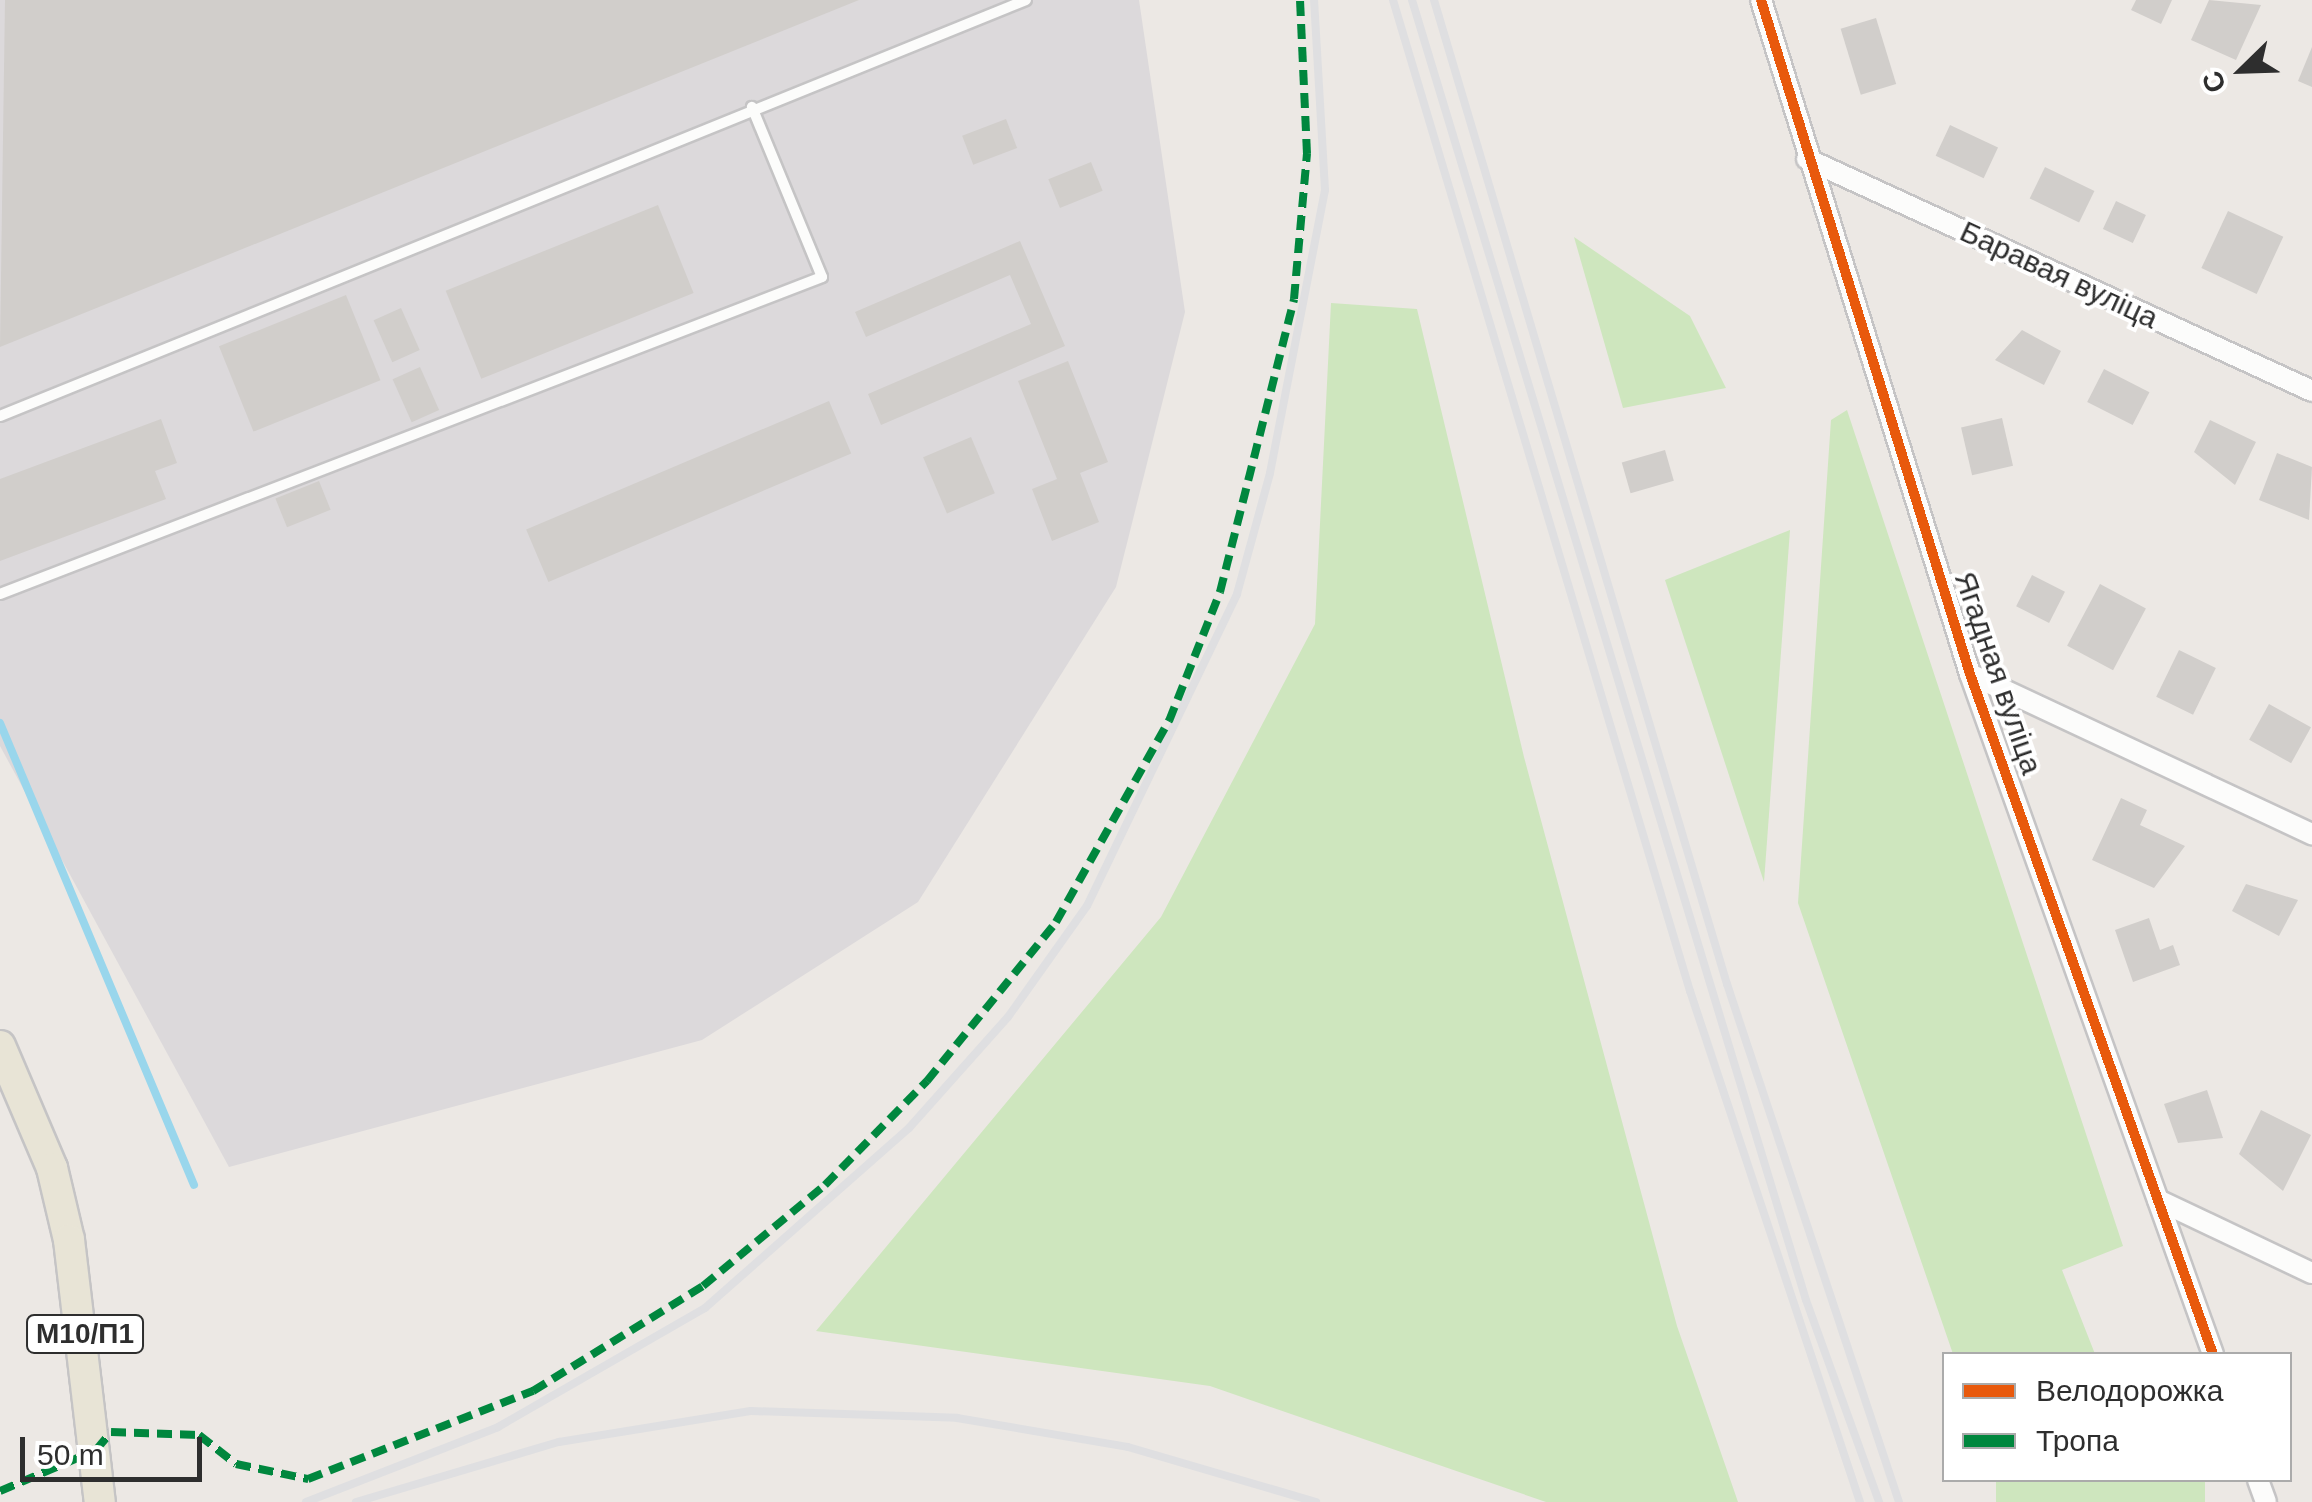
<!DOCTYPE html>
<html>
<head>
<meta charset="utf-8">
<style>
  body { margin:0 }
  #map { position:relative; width:2312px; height:1502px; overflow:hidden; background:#ece8e4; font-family:Helvetica,sans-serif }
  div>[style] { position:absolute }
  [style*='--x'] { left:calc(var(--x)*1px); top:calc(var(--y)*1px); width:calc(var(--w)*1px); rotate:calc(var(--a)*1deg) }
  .industrial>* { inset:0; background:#dcd9db }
  .green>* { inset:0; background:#cee6be; transform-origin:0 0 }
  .stream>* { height:8px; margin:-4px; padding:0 4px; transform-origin:4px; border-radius:4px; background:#99d6ec }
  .building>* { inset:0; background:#d1cecb; transform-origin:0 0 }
  .roads { filter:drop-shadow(2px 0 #c5c4c5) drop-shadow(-2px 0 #c5c4c5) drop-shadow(0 2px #c5c4c5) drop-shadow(0 -2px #c5c4c5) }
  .service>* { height:10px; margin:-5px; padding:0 5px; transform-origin:5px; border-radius:5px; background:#fcfcfb }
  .minor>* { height:20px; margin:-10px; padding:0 10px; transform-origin:10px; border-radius:10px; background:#fcfcfb }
  .primary>* { height:30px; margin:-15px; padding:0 15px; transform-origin:15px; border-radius:15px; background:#e8e4d6 }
  .rail>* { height:8px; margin:-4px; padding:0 4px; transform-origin:4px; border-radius:4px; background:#dfdfe1 }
  .quiet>* { height:8px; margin-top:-4px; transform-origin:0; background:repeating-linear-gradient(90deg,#00873e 0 15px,transparent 0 23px) }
  .cycleway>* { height:10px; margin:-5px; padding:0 5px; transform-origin:5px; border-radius:5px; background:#e8590c }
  span { translate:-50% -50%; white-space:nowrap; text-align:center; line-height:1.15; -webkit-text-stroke:8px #fff; paint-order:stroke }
  .shield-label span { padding:2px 8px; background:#fff; border:2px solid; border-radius:8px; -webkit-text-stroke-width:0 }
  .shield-label { font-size:28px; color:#2e2e2e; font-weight:700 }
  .street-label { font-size:30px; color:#2e2e2e }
  .legend { position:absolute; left:1942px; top:1352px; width:350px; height:130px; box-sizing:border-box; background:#fff; border:2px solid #ababab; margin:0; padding:12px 18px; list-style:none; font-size:30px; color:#2e2e2e }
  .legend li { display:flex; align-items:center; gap:20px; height:50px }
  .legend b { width:50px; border:2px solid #ababab }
  .north { position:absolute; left:2192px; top:20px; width:100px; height:100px; -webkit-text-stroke:8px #fff; paint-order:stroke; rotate:247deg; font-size:28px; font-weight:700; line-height:40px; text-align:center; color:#2e2e2e }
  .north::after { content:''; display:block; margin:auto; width:35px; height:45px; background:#2e2e2e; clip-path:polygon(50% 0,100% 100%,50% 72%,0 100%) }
  .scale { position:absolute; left:20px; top:1437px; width:182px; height:45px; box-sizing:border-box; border:5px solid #2e2e2e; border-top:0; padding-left:12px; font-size:30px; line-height:35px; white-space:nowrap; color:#2e2e2e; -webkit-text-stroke:8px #fff; paint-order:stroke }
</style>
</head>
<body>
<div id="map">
  <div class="industrial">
    <div style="clip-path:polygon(0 0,1139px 0,1185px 312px,1116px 587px,918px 902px,702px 1040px,229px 1167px,0 746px)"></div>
  </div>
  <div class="green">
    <div style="clip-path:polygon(1574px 237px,1690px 316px,1726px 388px,1623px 408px)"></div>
    <div style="clip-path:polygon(1331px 303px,1417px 309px,1524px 757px,1677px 1326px,1738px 1502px,1546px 1502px,1210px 1386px,816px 1331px,1161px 917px,1315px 624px)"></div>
    <div style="clip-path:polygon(1847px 410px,2123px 1246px,2062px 1270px,2095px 1354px,1953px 1354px,1798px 903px,1831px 420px)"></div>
    <div style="clip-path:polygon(1790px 530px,1764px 882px,1665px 580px)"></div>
    <div style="left:1996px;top:1480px;width:209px;height:23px"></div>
  </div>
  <div class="stream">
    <div style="--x:0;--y:723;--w:501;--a:67.22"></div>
  </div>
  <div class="building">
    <div style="clip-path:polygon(5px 0,859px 0,0 347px)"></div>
    <div style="clip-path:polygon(2136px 0,2172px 0,2161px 24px,2131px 10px)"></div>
    <div style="clip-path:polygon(2209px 0,2261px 5px,2236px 60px,2191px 40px)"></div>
    <div style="left:1876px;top:18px;width:69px;height:37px;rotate:73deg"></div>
    <div style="clip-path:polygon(2312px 47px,2312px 87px,2298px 81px)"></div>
    <div style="left:1006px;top:119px;width:31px;height:47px;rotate:69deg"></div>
    <div style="left:1950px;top:125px;width:53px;height:34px;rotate:25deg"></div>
    <div style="left:1091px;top:162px;width:31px;height:46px;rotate:68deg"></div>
    <div style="left:2045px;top:167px;width:55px;height:35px;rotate:26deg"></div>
    <div style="left:2116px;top:201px;width:33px;height:31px;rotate:25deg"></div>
    <div style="left:658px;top:205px;width:95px;height:229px;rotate:68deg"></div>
    <div style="left:2228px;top:211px;width:61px;height:63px;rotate:25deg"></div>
    <div style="clip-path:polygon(1020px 241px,1065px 346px,881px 425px,868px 394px,1031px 324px,1010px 275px,866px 337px,855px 312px)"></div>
    <div style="left:346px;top:295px;width:92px;height:137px;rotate:68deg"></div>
    <div style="left:401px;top:308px;width:46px;height:30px;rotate:66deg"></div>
    <div style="clip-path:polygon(2022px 330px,2061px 351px,2044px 385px,1995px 360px)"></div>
    <div style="clip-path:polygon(1068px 361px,1108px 462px,1080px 473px,1099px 522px,1052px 541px,1032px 489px,1057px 479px,1018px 381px)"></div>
    <div style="left:420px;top:367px;width:47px;height:30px;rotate:66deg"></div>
    <div style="left:2104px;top:369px;width:51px;height:37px;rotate:27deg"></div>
    <div style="left:829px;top:401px;width:57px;height:329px;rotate:67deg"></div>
    <div style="left:2002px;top:418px;width:49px;height:42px;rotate:77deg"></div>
    <div style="clip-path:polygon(161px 419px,177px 463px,155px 471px,166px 499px,0 561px,0 479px)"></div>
    <div style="clip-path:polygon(2210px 420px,2256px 442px,2235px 485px,2194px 452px)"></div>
    <div style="left:971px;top:437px;width:61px;height:52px;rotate:67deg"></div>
    <div style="left:1665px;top:450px;width:32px;height:45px;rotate:74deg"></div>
    <div style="clip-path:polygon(2277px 453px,2312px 467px,2309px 520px,2259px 500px)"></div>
    <div style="left:319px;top:481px;width:31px;height:47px;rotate:68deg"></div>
    <div style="left:2032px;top:575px;width:37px;height:35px;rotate:27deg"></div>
    <div style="left:2100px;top:584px;width:52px;height:70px;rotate:28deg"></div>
    <div style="left:2179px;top:650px;width:41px;height:52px;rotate:26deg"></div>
    <div style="left:2269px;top:704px;width:48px;height:41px;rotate:29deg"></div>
    <div style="clip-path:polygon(2121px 798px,2147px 810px,2140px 825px,2185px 846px,2154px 888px,2092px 860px)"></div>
    <div style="clip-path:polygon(2246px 884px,2298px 900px,2279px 936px,2232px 911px)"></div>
    <div style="clip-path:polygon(2149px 918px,2160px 950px,2173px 945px,2180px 965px,2133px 982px,2115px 930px)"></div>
    <div style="clip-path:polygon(2207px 1090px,2223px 1138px,2178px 1143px,2164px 1104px)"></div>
    <div style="clip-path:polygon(2261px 1110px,2311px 1135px,2283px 1191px,2239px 1154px)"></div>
  </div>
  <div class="roads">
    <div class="service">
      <div style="--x:0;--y:416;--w:1107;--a:-22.07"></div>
      <div style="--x:0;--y:594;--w:881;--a:-21.09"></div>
      <div style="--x:822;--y:277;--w:184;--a:-112.4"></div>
    </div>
    <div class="minor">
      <div style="--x:1761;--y:0;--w:706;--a:72.77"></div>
      <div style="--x:1970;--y:674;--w:722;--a:70.34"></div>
      <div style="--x:1807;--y:159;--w:556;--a:24.67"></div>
      <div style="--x:1970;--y:674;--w:378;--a:25.1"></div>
      <div style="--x:2158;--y:1200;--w:170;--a:25.4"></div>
      <div style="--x:2258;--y:1480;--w:23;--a:70"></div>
    </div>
    <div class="primary">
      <div style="--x:0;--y:1046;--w:133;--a:66.9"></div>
      <div style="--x:52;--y:1168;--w:74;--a:76.7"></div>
      <div style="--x:69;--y:1240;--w:264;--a:83.3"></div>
    </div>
  </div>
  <div class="rail">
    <div style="--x:1393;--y:0;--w:1035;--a:73.32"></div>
    <div style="--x:1690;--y:991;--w:539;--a:71.6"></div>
    <div style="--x:1412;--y:0;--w:1358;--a:73.14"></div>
    <div style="--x:1806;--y:1300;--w:215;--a:70.1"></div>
    <div style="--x:1434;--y:0;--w:1027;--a:73.42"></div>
    <div style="--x:1727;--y:984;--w:546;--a:71.63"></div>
    <div style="--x:306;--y:1502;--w:206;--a:-21.3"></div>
    <div style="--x:498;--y:1427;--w:239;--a:-29.9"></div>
    <div style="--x:705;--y:1308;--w:272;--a:-41.4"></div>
    <div style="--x:909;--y:1128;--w:149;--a:-48.3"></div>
    <div style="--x:1008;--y:1017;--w:136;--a:-54.6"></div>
    <div style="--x:1087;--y:906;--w:346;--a:-64.3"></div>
    <div style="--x:1237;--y:594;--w:125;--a:-74.7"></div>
    <div style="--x:1270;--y:473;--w:288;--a:-79"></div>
    <div style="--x:1325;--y:190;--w:190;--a:-93.3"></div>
    <div style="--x:356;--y:1502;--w:212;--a:-16.5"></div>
    <div style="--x:559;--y:1442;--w:194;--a:-9.2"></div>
    <div style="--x:751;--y:1411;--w:206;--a:1.9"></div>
    <div style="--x:957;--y:1418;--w:173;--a:9.6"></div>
    <div style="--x:1128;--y:1447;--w:196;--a:16.3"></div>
  </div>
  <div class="quiet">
    <div style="--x:0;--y:1491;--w:104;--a:-23.1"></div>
    <div style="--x:96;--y:1450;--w:23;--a:-50"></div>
    <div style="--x:111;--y:1432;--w:88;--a:2"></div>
    <div style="--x:199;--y:1435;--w:47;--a:38.1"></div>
    <div style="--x:236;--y:1464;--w:74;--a:11.8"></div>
    <div style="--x:308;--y:1479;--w:242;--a:-21.4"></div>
    <div style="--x:533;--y:1391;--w:200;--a:-31.7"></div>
    <div style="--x:703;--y:1286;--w:158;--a:-39.6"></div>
    <div style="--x:825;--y:1185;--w:146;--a:-45.6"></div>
    <div style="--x:927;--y:1081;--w:205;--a:-50.9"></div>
    <div style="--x:1056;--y:922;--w:231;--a:-60.7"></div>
    <div style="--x:1169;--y:721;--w:139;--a:-68.4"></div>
    <div style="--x:1220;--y:592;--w:302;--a:-75.8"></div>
    <div style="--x:1294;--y:299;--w:146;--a:-84.9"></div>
    <div style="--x:1307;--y:154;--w:154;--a:-92.6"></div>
  </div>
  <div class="cycleway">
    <div style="--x:1761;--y:0;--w:706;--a:72.77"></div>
    <div style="--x:1970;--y:674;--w:722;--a:70.34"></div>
  </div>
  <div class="shield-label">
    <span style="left:85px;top:1334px">М10/П1</span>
  </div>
  <div class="street-label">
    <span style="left:2059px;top:275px;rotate:25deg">Баравая вуліца</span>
    <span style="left:1998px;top:673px;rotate:71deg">Ягадная вуліца</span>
  </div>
  <ul class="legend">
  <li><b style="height:12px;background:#e8590c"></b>Велодорожка</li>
  <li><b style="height:12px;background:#00873e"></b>Тропа</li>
  </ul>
  <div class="north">С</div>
  <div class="scale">50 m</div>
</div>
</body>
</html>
